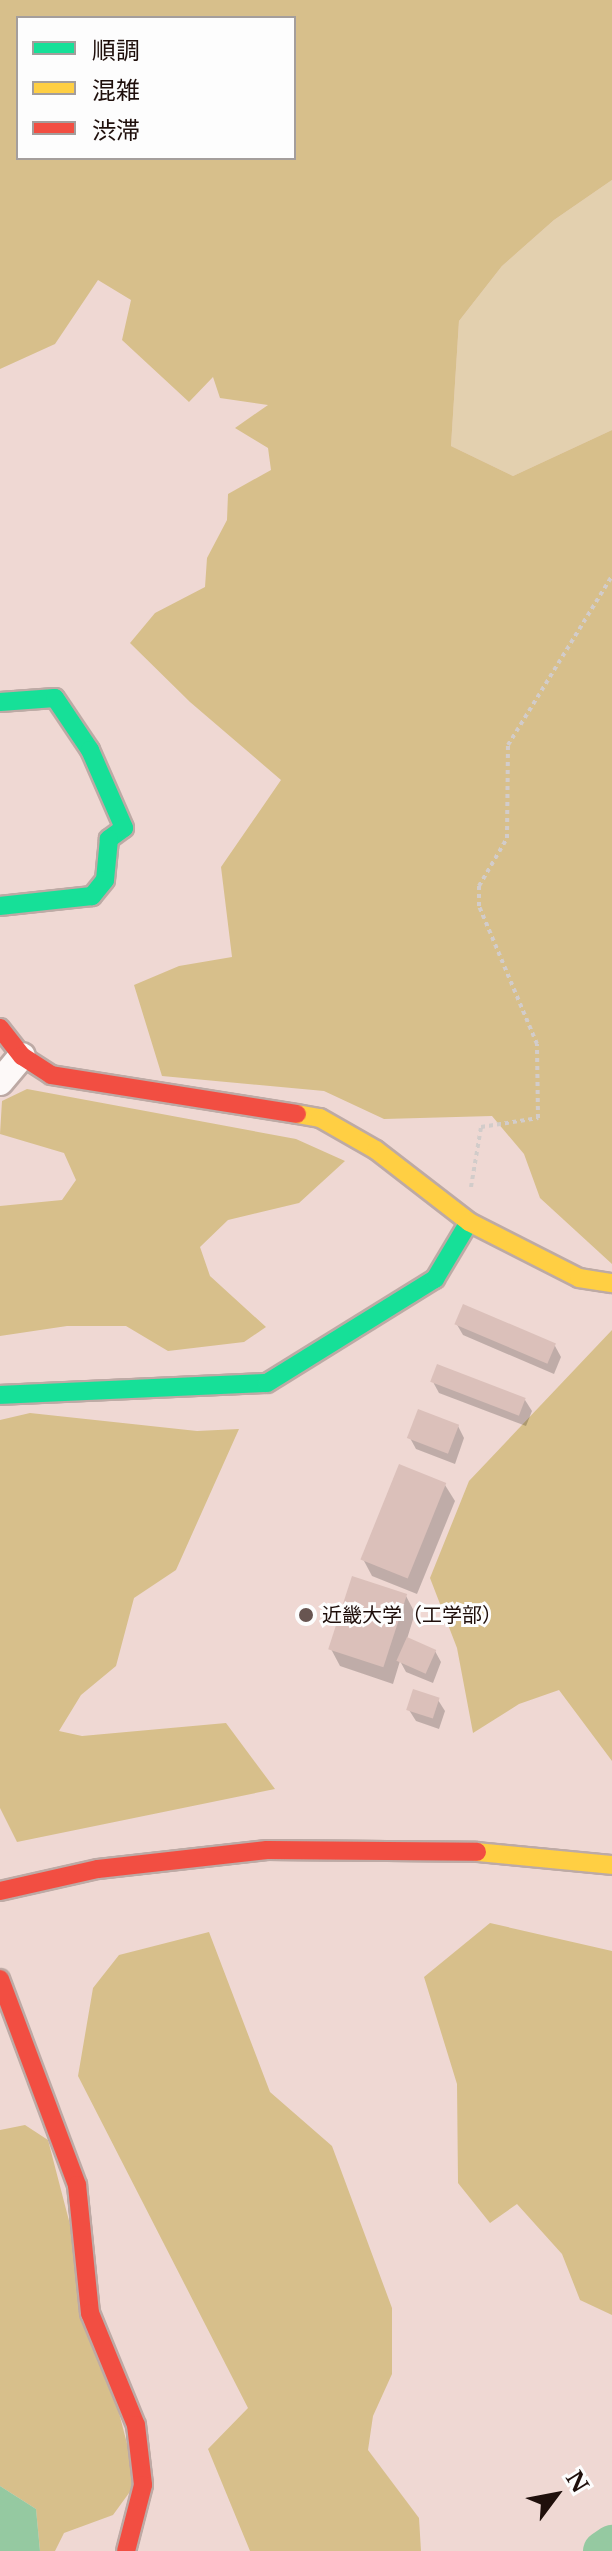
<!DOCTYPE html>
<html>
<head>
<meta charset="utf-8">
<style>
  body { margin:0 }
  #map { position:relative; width:612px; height:2551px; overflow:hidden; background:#efd8d3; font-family:"Libre Baskerville","Noto Sans JP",serif }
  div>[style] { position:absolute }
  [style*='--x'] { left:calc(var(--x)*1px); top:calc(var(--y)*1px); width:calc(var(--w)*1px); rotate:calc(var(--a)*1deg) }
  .green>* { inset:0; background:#e3d0af }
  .forest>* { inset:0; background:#d7bf8b }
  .water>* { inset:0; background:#95c9a1 }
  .shadow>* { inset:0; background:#0003 }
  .river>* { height:40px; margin:-20px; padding:0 20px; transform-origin:20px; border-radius:20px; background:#95c9a1 }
  .building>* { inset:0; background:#dbc0ba; transform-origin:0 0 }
  .path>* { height:4px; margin-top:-2px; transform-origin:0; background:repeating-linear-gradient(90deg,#d2ccca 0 4px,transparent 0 8px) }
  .roads { filter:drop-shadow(2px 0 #bdaaa5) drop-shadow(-2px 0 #bdaaa5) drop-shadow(0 2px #bdaaa5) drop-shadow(0 -2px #bdaaa5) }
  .street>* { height:26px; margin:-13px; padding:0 13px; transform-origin:13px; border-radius:13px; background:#fdf9f8 }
  .fast>* { height:18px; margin:-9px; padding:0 9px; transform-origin:9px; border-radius:9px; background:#16e098 }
  .slow>* { height:18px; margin:-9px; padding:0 9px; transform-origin:9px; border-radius:9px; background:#ffcf43 }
  .jam>* { height:18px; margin:-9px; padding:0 9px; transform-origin:9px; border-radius:9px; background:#f24e42 }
  .dots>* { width:22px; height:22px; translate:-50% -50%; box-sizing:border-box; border:4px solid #fdfdfd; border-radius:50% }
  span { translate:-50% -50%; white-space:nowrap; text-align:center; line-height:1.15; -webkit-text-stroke:6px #fdfdfd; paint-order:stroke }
  .poi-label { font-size:20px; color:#1f0f0b }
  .left { translate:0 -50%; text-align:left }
  .legend { position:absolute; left:16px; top:16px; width:280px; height:144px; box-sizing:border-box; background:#fdfdfd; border:2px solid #a49e9c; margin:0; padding:10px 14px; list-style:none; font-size:24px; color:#1f0f0b }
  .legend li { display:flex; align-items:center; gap:16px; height:40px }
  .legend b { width:40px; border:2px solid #a49e9c }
  .north { position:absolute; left:516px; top:2455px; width:80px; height:80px; -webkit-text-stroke:6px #fdfdfd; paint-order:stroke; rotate:58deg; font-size:22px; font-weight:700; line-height:32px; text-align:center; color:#1f0f0b }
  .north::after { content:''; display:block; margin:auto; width:28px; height:36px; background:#1f0f0b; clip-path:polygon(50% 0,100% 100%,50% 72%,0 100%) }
</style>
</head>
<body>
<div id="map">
  <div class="green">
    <div style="clip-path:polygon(612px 180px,612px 430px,513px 476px,451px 446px,459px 321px,502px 266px,554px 220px)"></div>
  </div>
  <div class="forest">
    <div style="clip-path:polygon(evenodd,0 0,612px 0,612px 180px,554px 220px,502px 266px,459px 321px,451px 446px,513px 476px,612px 430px,612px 1264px,540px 1198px,524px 1154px,492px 1116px,384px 1119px,324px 1091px,162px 1076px,134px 985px,179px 966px,232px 957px,221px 867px,281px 780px,190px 702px,130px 643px,155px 613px,205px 587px,207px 558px,227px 520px,228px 494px,271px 470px,268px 448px,235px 428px,268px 405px,220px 398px,213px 377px,189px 402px,122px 340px,131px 300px,98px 280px,55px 344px,0 369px,0 0,18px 18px,294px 18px,294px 158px,18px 158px,18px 18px)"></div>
    <div style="clip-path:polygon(27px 1089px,296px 1139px,345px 1161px,299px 1203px,228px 1220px,200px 1247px,210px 1276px,266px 1327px,244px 1342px,168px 1351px,126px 1326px,67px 1326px,0 1336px,0 1206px,62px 1200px,76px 1180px,64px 1153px,0 1134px,2px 1101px)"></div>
    <div style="clip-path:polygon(612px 1330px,612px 1761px,559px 1690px,519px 1704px,473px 1733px,457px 1648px,430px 1578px,469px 1481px)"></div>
    <div style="clip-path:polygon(30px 1413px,197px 1431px,239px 1429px,176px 1570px,134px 1598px,116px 1666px,81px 1695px,59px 1731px,82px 1736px,226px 1723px,275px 1789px,17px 1842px,0 1808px,0 1420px)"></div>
    <div style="clip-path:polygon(490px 1923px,612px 1951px,612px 2315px,580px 2300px,562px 2254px,517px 2204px,490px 2223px,458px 2183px,457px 2084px,424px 1977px)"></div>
    <div style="clip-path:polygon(209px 1932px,270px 2092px,332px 2146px,392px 2308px,392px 2374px,373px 2416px,368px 2450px,419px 2518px,421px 2551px,250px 2551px,208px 2449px,248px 2408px,78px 2076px,93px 1988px,119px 1955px)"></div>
    <div style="clip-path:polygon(25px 2125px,48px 2140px,137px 2482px,113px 2515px,64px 2533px,55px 2551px,40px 2551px,36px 2509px,0 2486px,0 2130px)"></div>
  </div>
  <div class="water">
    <div style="clip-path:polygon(0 2486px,36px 2509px,40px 2551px,0 2551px)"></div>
  </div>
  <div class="shadow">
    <div style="clip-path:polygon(456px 1323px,555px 1346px,561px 1357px,554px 1374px,463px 1335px)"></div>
    <div style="clip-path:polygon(433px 1382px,525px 1400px,532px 1411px,526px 1426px,439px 1393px)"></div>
    <div style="clip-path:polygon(458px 1426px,464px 1438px,455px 1464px,416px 1449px,410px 1438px)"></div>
    <div style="clip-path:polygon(445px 1485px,455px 1501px,417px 1594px,372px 1576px,363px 1559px)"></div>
    <div style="clip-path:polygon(406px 1596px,415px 1613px,407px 1639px,435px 1651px,441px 1662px,433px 1683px,406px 1672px,400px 1661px,393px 1684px,340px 1666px,331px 1649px)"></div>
    <div style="clip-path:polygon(438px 1700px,445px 1711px,439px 1729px,416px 1721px,409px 1710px)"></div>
  </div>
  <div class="river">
    <div style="--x:603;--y:2551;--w:11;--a:-34"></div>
  </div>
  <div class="building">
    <div style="left:463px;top:1304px;width:101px;height:22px;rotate:23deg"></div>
    <div style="left:437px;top:1364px;width:95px;height:19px;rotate:21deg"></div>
    <div style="left:418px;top:1409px;width:44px;height:31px;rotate:21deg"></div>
    <div style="left:399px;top:1464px;width:51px;height:103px;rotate:22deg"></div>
    <div style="left:352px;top:1576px;width:58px;height:77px;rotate:18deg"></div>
    <div style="left:407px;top:1637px;width:32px;height:26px;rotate:24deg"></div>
    <div style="left:413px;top:1689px;width:28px;height:22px;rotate:18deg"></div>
  </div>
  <div class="path">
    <div style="--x:471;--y:1187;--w:61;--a:-80.5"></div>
    <div style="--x:481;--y:1127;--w:58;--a:-9"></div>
    <div style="--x:538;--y:1118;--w:74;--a:-90.8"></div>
    <div style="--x:537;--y:1044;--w:150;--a:-112.8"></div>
    <div style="--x:479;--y:906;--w:20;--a:-90"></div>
    <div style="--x:479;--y:886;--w:56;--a:-59.7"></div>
    <div style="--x:507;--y:838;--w:93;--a:-89.4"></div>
    <div style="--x:508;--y:745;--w:198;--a:-58.4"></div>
  </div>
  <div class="roads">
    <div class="street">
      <div style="--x:0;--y:1082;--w:34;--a:-50"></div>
    </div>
    <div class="fast">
      <div style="--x:0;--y:702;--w:55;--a:-4.2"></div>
      <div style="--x:55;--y:698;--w:63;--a:56.1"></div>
      <div style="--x:90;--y:750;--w:85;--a:66.4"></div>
      <div style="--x:124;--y:828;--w:19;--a:144"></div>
      <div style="--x:109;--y:839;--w:41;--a:95.6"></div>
      <div style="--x:105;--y:880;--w:21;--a:129"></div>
      <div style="--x:92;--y:896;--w:93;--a:173.8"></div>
      <div style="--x:0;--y:1395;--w:267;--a:-2.6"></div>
      <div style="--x:267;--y:1383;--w:198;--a:-31.8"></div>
      <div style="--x:435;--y:1279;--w:66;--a:-59.2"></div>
    </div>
    <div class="slow">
      <div style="--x:297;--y:1114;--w:23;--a:10"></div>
      <div style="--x:320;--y:1118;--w:64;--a:29.7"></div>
      <div style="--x:376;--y:1150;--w:118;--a:37.7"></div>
      <div style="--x:469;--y:1222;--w:123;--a:27"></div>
      <div style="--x:579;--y:1278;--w:33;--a:9"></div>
      <div style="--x:477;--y:1852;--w:136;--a:5.5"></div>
    </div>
    <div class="jam">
      <div style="--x:0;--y:1028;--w:36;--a:52"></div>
      <div style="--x:22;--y:1056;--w:35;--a:33"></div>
      <div style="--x:51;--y:1075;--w:249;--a:9"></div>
      <div style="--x:0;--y:1891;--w:100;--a:-12.7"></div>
      <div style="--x:98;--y:1869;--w:170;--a:-6.4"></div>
      <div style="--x:267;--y:1850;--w:210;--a:0.5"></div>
      <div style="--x:0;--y:1979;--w:220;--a:69.5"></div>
      <div style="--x:77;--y:2185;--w:129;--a:84.2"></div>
      <div style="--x:90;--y:2313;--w:121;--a:67.7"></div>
      <div style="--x:136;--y:2425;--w:60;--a:83.3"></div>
      <div style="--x:143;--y:2485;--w:68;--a:104.4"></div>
    </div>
  </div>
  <div class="dots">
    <div style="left:306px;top:1615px;background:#685551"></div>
  </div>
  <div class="poi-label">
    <span class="left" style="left:322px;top:1615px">近畿大学（工学部）</span>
  </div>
  <ul class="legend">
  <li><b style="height:10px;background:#16e098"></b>順調</li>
  <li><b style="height:10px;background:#ffcf43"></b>混雑</li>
  <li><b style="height:10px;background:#f24e42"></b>渋滞</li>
  </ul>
  <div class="north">N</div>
</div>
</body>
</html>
